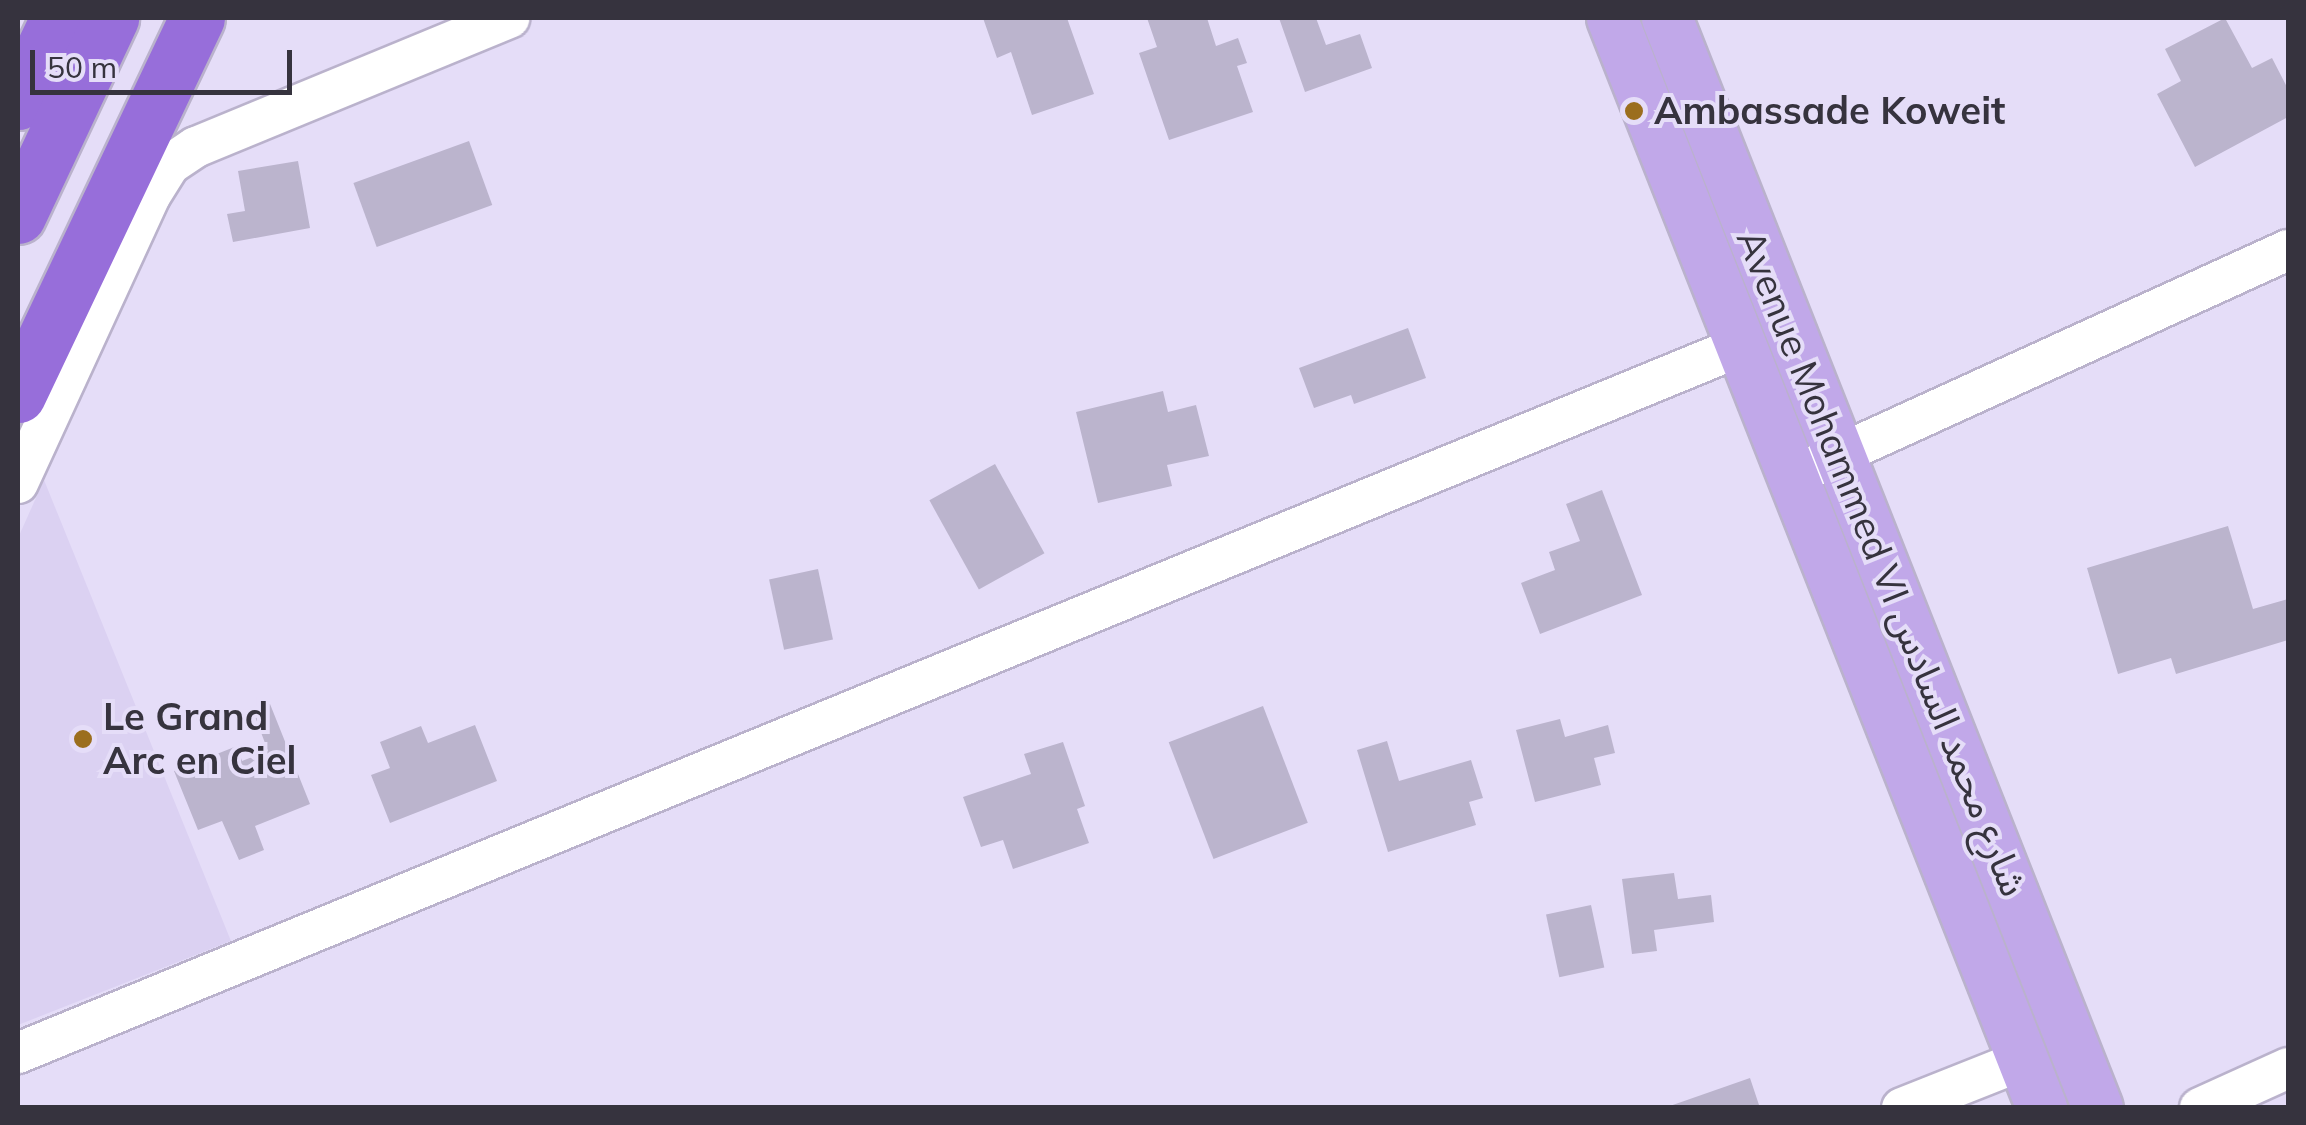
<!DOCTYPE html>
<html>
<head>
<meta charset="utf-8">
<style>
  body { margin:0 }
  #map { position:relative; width:2306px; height:1125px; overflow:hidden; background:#e5ddf8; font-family:Mulish,"Noto Sans Arabic",sans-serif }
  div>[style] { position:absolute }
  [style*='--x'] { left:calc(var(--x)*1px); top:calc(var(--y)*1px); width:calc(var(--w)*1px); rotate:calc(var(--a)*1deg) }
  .built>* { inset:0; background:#dbd1f2 }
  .building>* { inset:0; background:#bbb4cd; transform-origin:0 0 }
  .roads { filter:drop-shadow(2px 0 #bab2cc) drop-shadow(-2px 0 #bab2cc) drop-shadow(0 2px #bab2cc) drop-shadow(0 -2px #bab2cc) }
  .minor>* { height:40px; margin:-20px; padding:0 20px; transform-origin:20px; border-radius:20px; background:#fff }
  .major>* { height:50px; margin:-25px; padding:0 25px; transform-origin:25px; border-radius:25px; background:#c1a8e9 }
  .highway>* { height:55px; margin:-27.5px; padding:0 27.5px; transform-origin:27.5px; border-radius:27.5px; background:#976eda }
  .dots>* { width:28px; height:28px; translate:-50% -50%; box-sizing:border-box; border:5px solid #e5ddf8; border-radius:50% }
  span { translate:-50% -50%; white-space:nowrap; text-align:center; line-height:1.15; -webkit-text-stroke:8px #e5ddf8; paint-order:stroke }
  .poi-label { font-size:38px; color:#36333e; font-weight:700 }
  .left { translate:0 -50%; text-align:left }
  .street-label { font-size:38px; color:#36333e }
  .frame { position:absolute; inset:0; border:20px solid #36333e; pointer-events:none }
  .scale { position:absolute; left:30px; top:50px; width:262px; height:45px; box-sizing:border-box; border:5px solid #36333e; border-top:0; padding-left:12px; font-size:30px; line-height:35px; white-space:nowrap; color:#36333e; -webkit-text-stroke:8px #e5ddf8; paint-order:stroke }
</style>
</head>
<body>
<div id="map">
  <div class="built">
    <div style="clip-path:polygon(44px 480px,231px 941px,18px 1025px,18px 538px)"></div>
  </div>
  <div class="building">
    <div style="clip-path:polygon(983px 18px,1067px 18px,1094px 94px,1032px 115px,1011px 52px,997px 58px)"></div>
    <div style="clip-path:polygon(1147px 18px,1207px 18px,1216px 46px,1238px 38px,1247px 63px,1237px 66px,1253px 112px,1169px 140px,1139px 53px,1157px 47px)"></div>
    <div style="clip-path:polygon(1279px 18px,1316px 18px,1326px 45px,1360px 34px,1372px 68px,1305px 92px)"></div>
    <div style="clip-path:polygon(2225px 18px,2252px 68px,2272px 58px,2288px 89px,2288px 117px,2195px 167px,2157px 94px,2181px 81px,2165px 49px)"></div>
    <div style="left:469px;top:141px;width:68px;height:123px;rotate:70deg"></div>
    <div style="clip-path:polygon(298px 161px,310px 228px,233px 242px,227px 214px,245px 211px,238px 171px)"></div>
    <div style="clip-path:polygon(1408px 328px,1426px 378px,1354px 404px,1351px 395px,1314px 408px,1299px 368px)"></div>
    <div style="clip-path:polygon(1163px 391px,1168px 412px,1196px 405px,1209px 456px,1167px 465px,1172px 486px,1098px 503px,1076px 412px)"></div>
    <div style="left:995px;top:464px;width:102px;height:75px;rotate:61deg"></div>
    <div style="clip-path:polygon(1602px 490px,1642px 595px,1540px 634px,1521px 583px,1555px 570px,1549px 552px,1580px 541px,1566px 504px)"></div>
    <div style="clip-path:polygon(2228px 526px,2253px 609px,2288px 599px,2288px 640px,2176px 674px,2171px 658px,2118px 674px,2087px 568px)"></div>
    <div style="left:818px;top:569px;width:72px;height:50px;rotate:78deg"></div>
    <div style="clip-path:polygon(270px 704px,310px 804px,255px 826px,264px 850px,239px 860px,222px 821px,198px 830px,174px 771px,237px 746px,242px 761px,268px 751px,253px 711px)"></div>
    <div style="left:1263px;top:706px;width:125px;height:101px;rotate:69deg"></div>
    <div style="clip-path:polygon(1560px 719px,1565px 737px,1608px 725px,1615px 753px,1594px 758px,1601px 785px,1535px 802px,1516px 730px)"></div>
    <div style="clip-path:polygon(475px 725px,497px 781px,390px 823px,371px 775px,390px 768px,380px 742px,421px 726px,428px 743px)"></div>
    <div style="clip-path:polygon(1387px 741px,1399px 781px,1471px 760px,1483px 798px,1469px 802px,1476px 825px,1388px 852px,1357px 750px)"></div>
    <div style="clip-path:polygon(1063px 742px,1085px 806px,1077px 809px,1089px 843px,1013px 869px,1003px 840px,981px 847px,963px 797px,1031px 774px,1024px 754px)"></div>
    <div style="clip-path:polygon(1674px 873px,1678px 899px,1711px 895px,1714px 922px,1654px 930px,1657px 951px,1632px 954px,1622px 879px)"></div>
    <div style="left:1591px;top:905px;width:64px;height:46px;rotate:78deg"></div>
    <div style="clip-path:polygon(1750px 1078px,1760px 1108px,1667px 1108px,1667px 1107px)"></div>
  </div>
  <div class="roads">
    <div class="minor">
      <div style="--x:1814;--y:466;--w:521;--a:-24.5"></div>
      <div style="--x:18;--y:483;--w:316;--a:-65.3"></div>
      <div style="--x:150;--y:196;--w:36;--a:-58"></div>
      <div style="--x:169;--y:165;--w:32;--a:-34"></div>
      <div style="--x:196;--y:147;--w:339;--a:-22.4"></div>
      <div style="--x:18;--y:1053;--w:1862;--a:-22.31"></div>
      <div style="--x:1902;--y:1108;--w:130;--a:-21.6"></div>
      <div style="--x:2200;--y:1108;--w:97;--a:-24.4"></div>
    </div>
    <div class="major">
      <div style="--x:1612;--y:18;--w:1172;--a:68.47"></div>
      <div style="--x:1667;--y:18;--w:1172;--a:68.43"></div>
    </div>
    <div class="highway">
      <div style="--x:18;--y:102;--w:93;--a:-64.5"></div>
      <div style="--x:18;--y:216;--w:219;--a:-64.8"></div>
      <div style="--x:18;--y:395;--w:417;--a:-64.6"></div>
    </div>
  </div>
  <div class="dots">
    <div style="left:1634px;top:111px;background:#9b6e1e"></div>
    <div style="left:83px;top:739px;background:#9b6e1e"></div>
  </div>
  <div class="poi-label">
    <span class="left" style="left:1654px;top:111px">Ambassade Koweit</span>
    <span class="left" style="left:103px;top:739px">Le Grand<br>Arc en Ciel</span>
  </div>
  <div class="street-label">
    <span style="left:1882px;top:563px;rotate:68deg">Avenue Mohammed VI شارع محمد السادس</span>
  </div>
  <div class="frame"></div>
  <div class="scale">50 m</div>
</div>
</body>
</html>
